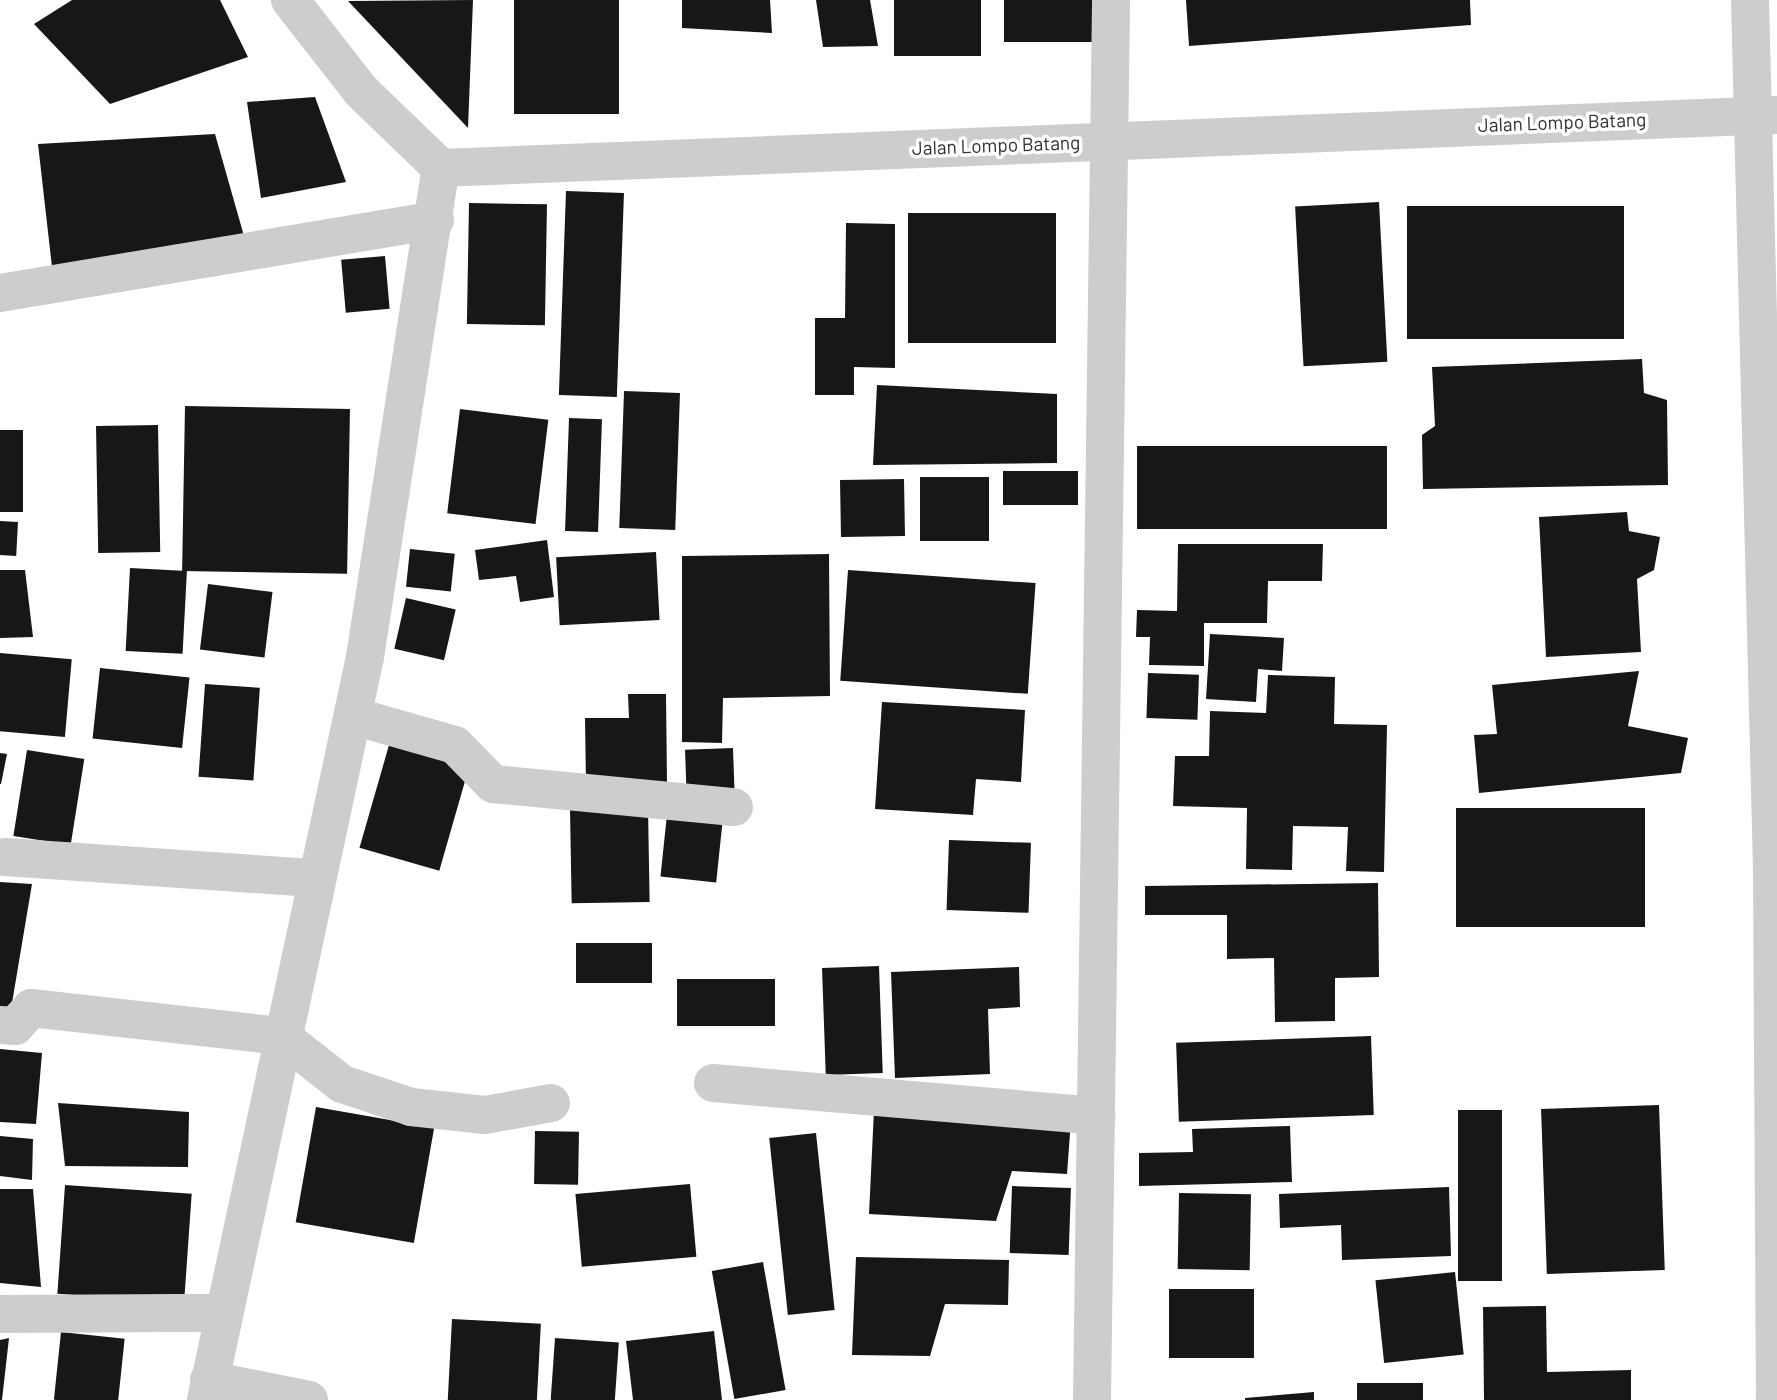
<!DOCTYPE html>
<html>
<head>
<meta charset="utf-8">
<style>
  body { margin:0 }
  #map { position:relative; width:1777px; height:1400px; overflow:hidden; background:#fff; font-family:Barlow,sans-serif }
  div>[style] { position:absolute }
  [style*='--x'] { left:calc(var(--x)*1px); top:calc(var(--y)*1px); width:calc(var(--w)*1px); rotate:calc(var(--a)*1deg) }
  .building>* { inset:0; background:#171717; transform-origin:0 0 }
  .minor>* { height:38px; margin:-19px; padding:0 19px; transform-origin:19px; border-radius:19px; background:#cdcdcd }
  span { translate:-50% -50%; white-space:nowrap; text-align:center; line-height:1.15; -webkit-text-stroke:7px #fff; paint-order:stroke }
  .street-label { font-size:19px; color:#303030 }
</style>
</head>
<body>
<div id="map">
  <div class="building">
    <div style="clip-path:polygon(72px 0,220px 0,248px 57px,110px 104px,34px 24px)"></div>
    <div style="clip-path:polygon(473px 0,468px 128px,348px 1px)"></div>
    <div style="left:514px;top:0;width:105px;height:114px"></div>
    <div style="clip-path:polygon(682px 0,770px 0,772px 33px,682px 28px)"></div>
    <div style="clip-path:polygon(816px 0,870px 0,878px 46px,823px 47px)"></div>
    <div style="left:894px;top:0;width:87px;height:56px"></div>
    <div style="left:1004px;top:0;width:89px;height:42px"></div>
    <div style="clip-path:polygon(1186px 0,1470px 0,1471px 25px,1189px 46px)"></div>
    <div style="clip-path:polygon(315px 97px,346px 182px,261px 198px,247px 102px)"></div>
    <div style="clip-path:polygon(215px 134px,244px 236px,52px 267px,38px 144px)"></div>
    <div style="left:566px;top:191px;width:58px;height:204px;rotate:2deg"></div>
    <div style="left:1379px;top:202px;width:160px;height:84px;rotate:87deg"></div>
    <div style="left:469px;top:203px;width:78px;height:121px;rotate:1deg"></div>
    <div style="left:1624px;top:206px;width:133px;height:217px;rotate:90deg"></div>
    <div style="left:1056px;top:213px;width:130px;height:148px;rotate:90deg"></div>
    <div style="clip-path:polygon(846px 223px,895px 224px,895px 368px,854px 367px,854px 395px,815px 395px,815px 318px,845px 318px)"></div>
    <div style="left:385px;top:256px;width:53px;height:44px;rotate:85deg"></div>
    <div style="clip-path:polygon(1642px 359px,1644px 393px,1667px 400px,1668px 485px,1423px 489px,1422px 435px,1435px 426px,1432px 367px)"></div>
    <div style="clip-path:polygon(877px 385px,1057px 394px,1057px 463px,873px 465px)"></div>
    <div style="left:680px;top:393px;width:137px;height:56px;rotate:92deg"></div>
    <div style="left:185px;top:406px;width:165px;height:165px;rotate:1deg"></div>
    <div style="left:460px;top:409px;width:89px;height:105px;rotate:7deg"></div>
    <div style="left:569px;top:418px;width:33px;height:113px;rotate:2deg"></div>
    <div style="left:158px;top:425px;width:127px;height:62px;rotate:89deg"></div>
    <div style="left:23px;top:430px;width:82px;height:23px;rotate:90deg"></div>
    <div style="left:1137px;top:446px;width:250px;height:83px"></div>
    <div style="left:1003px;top:471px;width:75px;height:34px"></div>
    <div style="left:920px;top:477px;width:69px;height:64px"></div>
    <div style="left:904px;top:479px;width:57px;height:64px;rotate:89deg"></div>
    <div style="clip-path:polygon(1627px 512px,1629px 531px,1660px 537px,1654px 570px,1637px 579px,1641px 652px,1546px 657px,1539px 517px)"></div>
    <div style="left:0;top:521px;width:18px;height:34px;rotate:3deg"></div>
    <div style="clip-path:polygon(547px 540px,554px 597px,520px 602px,516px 576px,479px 580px,475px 550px)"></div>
    <div style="clip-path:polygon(1178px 544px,1323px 544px,1322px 581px,1268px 581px,1267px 623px,1204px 623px,1204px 666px,1149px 665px,1150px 637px,1136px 637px,1137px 610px,1177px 611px)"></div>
    <div style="left:410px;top:549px;width:45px;height:38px;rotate:6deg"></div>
    <div style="left:656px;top:552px;width:68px;height:100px;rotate:87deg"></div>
    <div style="clip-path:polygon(829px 554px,830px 696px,723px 698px,722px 743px,682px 742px,682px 556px)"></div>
    <div style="left:130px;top:568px;width:57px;height:83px;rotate:3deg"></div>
    <div style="clip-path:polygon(0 570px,25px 570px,33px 637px,0 638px)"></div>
    <div style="left:848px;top:570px;width:188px;height:111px;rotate:4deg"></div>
    <div style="left:208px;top:584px;width:65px;height:66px;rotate:7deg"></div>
    <div style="left:406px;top:598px;width:51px;height:52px;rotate:13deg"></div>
    <div style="clip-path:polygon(1210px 634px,1284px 638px,1282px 671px,1258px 669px,1256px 702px,1206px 699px)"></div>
    <div style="left:0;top:653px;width:72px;height:78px;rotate:5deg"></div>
    <div style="left:100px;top:668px;width:90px;height:71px;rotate:6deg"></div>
    <div style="clip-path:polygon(1639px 671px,1628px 726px,1688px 738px,1681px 773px,1479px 793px,1474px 735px,1497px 734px,1492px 685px)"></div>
    <div style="left:1148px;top:673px;width:51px;height:45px;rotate:2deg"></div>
    <div style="clip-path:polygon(1268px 675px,1335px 677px,1334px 724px,1387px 725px,1384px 872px,1346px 871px,1348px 827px,1293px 826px,1292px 870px,1246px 869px,1247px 808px,1173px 806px,1175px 756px,1209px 756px,1210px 711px,1266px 713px)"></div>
    <div style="left:205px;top:684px;width:55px;height:93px;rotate:4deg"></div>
    <div style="clip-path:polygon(628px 694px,666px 694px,667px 783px,586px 784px,585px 718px,629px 718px)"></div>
    <div style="clip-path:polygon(882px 702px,1025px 710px,1021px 782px,976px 779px,973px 815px,875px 809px)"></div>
    <div style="left:389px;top:745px;width:83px;height:107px;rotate:16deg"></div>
    <div style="left:733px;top:748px;width:46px;height:48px;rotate:88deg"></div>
    <div style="left:27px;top:750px;width:58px;height:87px;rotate:9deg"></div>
    <div style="clip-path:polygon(0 753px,7px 754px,1px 784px,0 784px)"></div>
    <div style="left:668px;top:805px;width:56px;height:72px;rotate:6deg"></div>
    <div style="left:648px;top:808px;width:94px;height:78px;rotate:89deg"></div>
    <div style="left:1645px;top:808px;width:119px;height:189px;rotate:90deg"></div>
    <div style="left:949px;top:840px;width:82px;height:70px;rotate:2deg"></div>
    <div style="clip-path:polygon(0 882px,32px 884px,11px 1009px,0 1007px)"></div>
    <div style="clip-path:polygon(1378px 883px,1379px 977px,1335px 978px,1335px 1021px,1275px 1022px,1274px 958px,1227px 959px,1227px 915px,1145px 915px,1145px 886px)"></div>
    <div style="left:576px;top:943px;width:76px;height:40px"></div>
    <div style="left:879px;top:966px;width:107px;height:57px;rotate:88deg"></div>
    <div style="clip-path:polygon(1019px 967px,1020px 1007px,988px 1009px,990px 1074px,895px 1078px,891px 972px)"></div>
    <div style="left:775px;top:979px;width:47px;height:98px;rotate:90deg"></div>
    <div style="left:1371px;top:1036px;width:79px;height:195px;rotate:88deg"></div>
    <div style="clip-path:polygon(0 1049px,42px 1053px,36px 1124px,0 1122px)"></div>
    <div style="clip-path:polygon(58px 1103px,189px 1112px,188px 1167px,65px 1166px)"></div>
    <div style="left:1659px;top:1105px;width:165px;height:118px;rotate:88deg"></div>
    <div style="left:316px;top:1107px;width:120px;height:117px;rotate:10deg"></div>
    <div style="clip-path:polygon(874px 1110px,1071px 1120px,1067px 1174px,1012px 1171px,996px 1221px,869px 1214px)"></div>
    <div style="left:1458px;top:1110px;width:44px;height:171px"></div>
    <div style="clip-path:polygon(1290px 1126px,1292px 1182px,1139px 1186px,1139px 1153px,1193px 1152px,1192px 1129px)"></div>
    <div style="left:535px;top:1131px;width:44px;height:53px;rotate:1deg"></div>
    <div style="left:816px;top:1133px;width:178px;height:47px;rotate:84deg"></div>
    <div style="clip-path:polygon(0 1136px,33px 1139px,32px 1180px,0 1176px)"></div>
    <div style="left:690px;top:1184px;width:73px;height:115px;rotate:85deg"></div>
    <div style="left:65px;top:1185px;width:127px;height:109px;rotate:4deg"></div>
    <div style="left:1012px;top:1186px;width:59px;height:67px;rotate:2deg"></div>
    <div style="clip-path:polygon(1449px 1187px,1451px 1256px,1342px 1260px,1341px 1225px,1280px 1228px,1279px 1194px)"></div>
    <div style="clip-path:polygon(0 1189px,33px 1189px,41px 1287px,0 1283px)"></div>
    <div style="left:1179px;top:1193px;width:72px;height:76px;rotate:1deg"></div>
    <div style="clip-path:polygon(856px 1257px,1009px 1260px,1008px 1305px,945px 1304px,930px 1356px,852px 1355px)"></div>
    <div style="left:763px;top:1262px;width:130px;height:52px;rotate:80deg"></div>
    <div style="left:1455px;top:1272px;width:83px;height:80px;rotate:84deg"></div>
    <div style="left:1169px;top:1289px;width:85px;height:69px"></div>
    <div style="clip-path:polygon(1546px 1306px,1547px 1372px,1631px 1370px,1631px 1400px,1484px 1400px,1483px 1307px)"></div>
    <div style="left:452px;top:1319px;width:89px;height:81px;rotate:3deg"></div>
    <div style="clip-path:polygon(714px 1331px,722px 1400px,633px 1400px,626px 1341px)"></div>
    <div style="left:61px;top:1332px;width:64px;height:68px;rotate:6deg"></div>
    <div style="clip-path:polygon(9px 1338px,2px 1400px,0 1400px,0 1340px)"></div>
    <div style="left:555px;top:1338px;width:64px;height:62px;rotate:4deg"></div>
    <div style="left:1357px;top:1383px;width:66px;height:17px"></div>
    <div style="clip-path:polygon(1314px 1392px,1314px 1400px,1245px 1400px,1245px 1398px)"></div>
  </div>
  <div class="minor">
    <div style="--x:290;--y:0;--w:115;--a:52"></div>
    <div style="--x:361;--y:91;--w:111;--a:43.9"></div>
    <div style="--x:441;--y:168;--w:1337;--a:-2.27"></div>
    <div style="--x:1750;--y:0;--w:870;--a:88.55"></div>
    <div style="--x:1772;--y:870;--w:530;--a:89.68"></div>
    <div style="--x:0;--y:293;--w:441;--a:-9.5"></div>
    <div style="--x:353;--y:716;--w:106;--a:15.9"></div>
    <div style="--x:455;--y:745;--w:54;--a:45.7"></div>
    <div style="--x:493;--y:784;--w:242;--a:5.5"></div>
    <div style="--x:5;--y:857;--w:312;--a:3.9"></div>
    <div style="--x:0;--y:1025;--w:15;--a:4"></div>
    <div style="--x:15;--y:1026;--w:24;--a:-48"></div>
    <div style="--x:31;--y:1008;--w:252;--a:6.4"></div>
    <div style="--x:281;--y:1036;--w:78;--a:38.2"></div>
    <div style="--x:342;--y:1084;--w:73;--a:18.4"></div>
    <div style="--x:411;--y:1107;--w:74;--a:6.2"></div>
    <div style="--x:485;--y:1115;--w:67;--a:-10.3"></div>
    <div style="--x:713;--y:1083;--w:385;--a:4.9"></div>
    <div style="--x:0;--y:1314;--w:221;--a:-0.3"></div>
    <div style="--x:209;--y:1380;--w:102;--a:11.3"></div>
    <div style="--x:206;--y:1400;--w:760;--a:-77.92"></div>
    <div style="--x:365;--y:657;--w:495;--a:-81.2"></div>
    <div style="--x:1092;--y:1400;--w:1400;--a:-89.22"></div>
  </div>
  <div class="street-label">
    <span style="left:1562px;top:122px;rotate:-2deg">Jalan Lompo Batang</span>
    <span style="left:996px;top:145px;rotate:-2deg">Jalan Lompo Batang</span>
  </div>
</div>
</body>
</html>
